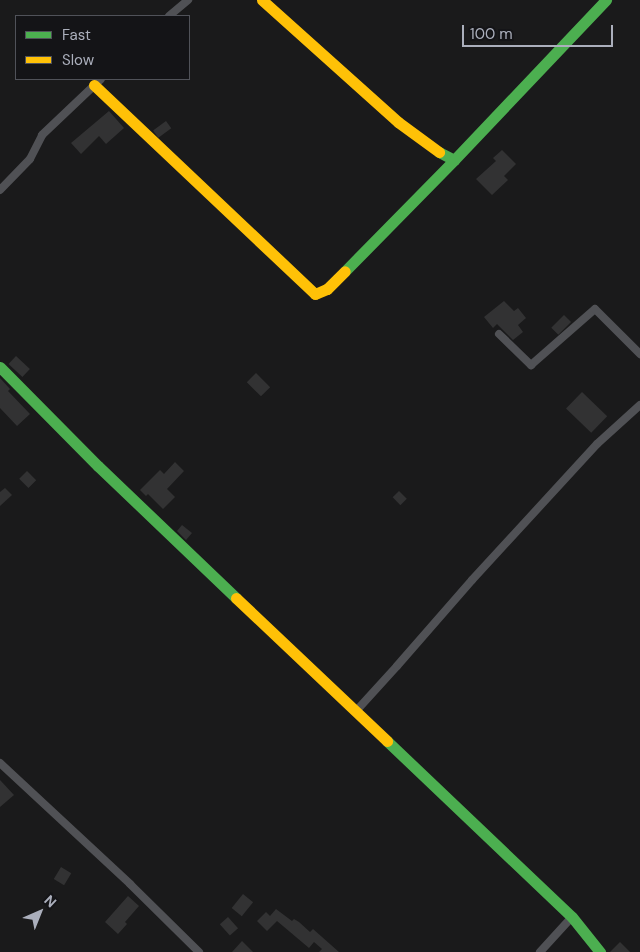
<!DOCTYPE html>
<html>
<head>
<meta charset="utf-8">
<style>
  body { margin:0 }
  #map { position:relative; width:640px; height:952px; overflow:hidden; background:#1a1a1b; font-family:"DM Sans",sans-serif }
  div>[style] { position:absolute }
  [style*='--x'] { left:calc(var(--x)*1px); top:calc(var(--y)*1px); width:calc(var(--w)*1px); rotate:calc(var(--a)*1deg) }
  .building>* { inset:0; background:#323233; transform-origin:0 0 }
  .street>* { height:8px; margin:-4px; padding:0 4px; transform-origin:4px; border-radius:4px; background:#505155 }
  .fast>* { height:11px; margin:-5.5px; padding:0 5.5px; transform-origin:5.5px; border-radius:5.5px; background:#4caf50 }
  .slow>* { height:11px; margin:-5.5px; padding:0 5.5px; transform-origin:5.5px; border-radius:5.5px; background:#ffc107 }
  span { translate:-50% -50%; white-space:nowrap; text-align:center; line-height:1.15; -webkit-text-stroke:4.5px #141417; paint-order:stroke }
  .legend { position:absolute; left:15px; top:15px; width:175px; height:65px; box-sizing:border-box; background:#141417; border:1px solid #505259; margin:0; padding:6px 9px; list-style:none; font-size:15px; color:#abafbc }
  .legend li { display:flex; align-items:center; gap:10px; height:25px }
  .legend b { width:25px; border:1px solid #505259 }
  .north { position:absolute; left:15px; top:887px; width:50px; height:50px; -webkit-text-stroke:4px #141417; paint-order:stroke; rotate:44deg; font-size:14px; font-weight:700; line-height:20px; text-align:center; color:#abafbc }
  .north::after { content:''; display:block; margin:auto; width:18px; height:22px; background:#abafbc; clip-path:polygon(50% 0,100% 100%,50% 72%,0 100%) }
  .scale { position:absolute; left:462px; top:25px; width:151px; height:22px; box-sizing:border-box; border:2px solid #abafbc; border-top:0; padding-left:6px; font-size:15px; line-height:18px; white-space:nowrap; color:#abafbc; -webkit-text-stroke:4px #141417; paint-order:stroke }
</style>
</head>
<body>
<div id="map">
  <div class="building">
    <div style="clip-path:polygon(109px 111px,124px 128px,106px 144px,99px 136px,81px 154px,71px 143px)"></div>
    <div style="left:166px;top:121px;width:9px;height:16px;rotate:54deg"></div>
    <div style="clip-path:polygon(502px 150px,516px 164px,504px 176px,508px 180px,492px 195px,476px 179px,496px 161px,493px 158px)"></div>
    <div style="clip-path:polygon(504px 301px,514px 311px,518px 308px,526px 318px,518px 325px,523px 332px,513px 340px,497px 324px,493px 328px,484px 317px)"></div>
    <div style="left:564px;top:315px;width:10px;height:18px;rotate:45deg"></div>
    <div style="left:16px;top:356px;width:19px;height:11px;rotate:43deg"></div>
    <div style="left:256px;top:373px;width:20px;height:13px;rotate:45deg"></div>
    <div style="clip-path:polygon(0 378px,10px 389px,8px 391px,30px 414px,17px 426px,0 408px)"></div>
    <div style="left:582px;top:392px;width:35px;height:23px;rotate:44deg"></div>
    <div style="clip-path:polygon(175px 462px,184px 471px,167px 489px,175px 497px,163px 509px,148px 494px,146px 496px,140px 490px,160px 470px,164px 474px)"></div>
    <div style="left:27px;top:471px;width:13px;height:11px;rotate:45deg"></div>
    <div style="clip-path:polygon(5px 488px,12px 495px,0 506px,0 492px)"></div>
    <div style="left:399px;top:491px;width:11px;height:9px;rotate:45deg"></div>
    <div style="clip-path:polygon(182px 525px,192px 533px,186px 540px,177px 531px)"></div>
    <div style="clip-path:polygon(0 780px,14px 795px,0 807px)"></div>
    <div style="left:61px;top:867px;width:12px;height:14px;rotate:31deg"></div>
    <div style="left:243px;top:894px;width:13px;height:18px;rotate:39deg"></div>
    <div style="clip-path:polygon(128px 896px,139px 906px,125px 922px,127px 924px,118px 934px,105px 922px)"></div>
    <div style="clip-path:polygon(276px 909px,292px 921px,294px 919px,299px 922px,310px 932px,313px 929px,339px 952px,319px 952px,322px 949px,314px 942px,309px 948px,277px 921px,267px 931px,257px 921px,266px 912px,270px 916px)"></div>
    <div style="left:228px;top:917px;width:15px;height:11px;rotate:48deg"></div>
    <div style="clip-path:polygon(242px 941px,253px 952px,232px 952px)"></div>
    <div style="clip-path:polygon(620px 942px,630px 952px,610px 952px)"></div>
  </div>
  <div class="street">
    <div style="--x:169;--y:16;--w:25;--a:-40"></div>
    <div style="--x:0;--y:190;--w:43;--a:-45.9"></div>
    <div style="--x:30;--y:159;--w:27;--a:-63"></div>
    <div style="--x:42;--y:135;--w:81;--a:-43.5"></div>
    <div style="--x:499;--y:334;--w:45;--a:44.1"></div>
    <div style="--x:531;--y:365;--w:85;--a:-41.2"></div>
    <div style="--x:595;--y:309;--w:64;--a:45"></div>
    <div style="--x:357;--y:710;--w:59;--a:-47.7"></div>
    <div style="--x:397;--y:666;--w:114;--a:-48.9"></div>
    <div style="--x:472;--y:580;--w:185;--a:-47.4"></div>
    <div style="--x:597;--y:444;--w:58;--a:-42.2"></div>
    <div style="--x:0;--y:763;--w:178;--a:42.9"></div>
    <div style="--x:130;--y:884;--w:97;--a:44.6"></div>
    <div style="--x:540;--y:952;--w:47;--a:-47.6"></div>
  </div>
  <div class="fast">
    <div style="--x:439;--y:152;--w:17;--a:28"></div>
    <div style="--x:454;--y:160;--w:221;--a:-46.5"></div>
    <div style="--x:345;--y:271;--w:156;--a:-45.5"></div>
    <div style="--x:0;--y:367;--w:139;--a:45.3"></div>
    <div style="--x:98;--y:466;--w:191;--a:43.7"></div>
    <div style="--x:387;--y:741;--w:255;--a:43.6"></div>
    <div style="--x:572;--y:917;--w:45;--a:51.3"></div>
  </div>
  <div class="slow">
    <div style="--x:262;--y:0;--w:183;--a:41.9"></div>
    <div style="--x:398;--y:122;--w:51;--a:36.2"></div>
    <div style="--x:94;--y:85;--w:304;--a:43.4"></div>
    <div style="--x:315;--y:294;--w:13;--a:-23"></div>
    <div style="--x:327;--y:289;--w:25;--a:-45"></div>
    <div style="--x:236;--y:598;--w:208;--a:43.4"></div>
  </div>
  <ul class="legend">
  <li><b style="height:6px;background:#4caf50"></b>Fast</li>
  <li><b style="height:6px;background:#ffc107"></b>Slow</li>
  </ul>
  <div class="north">N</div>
  <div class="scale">100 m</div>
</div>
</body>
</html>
